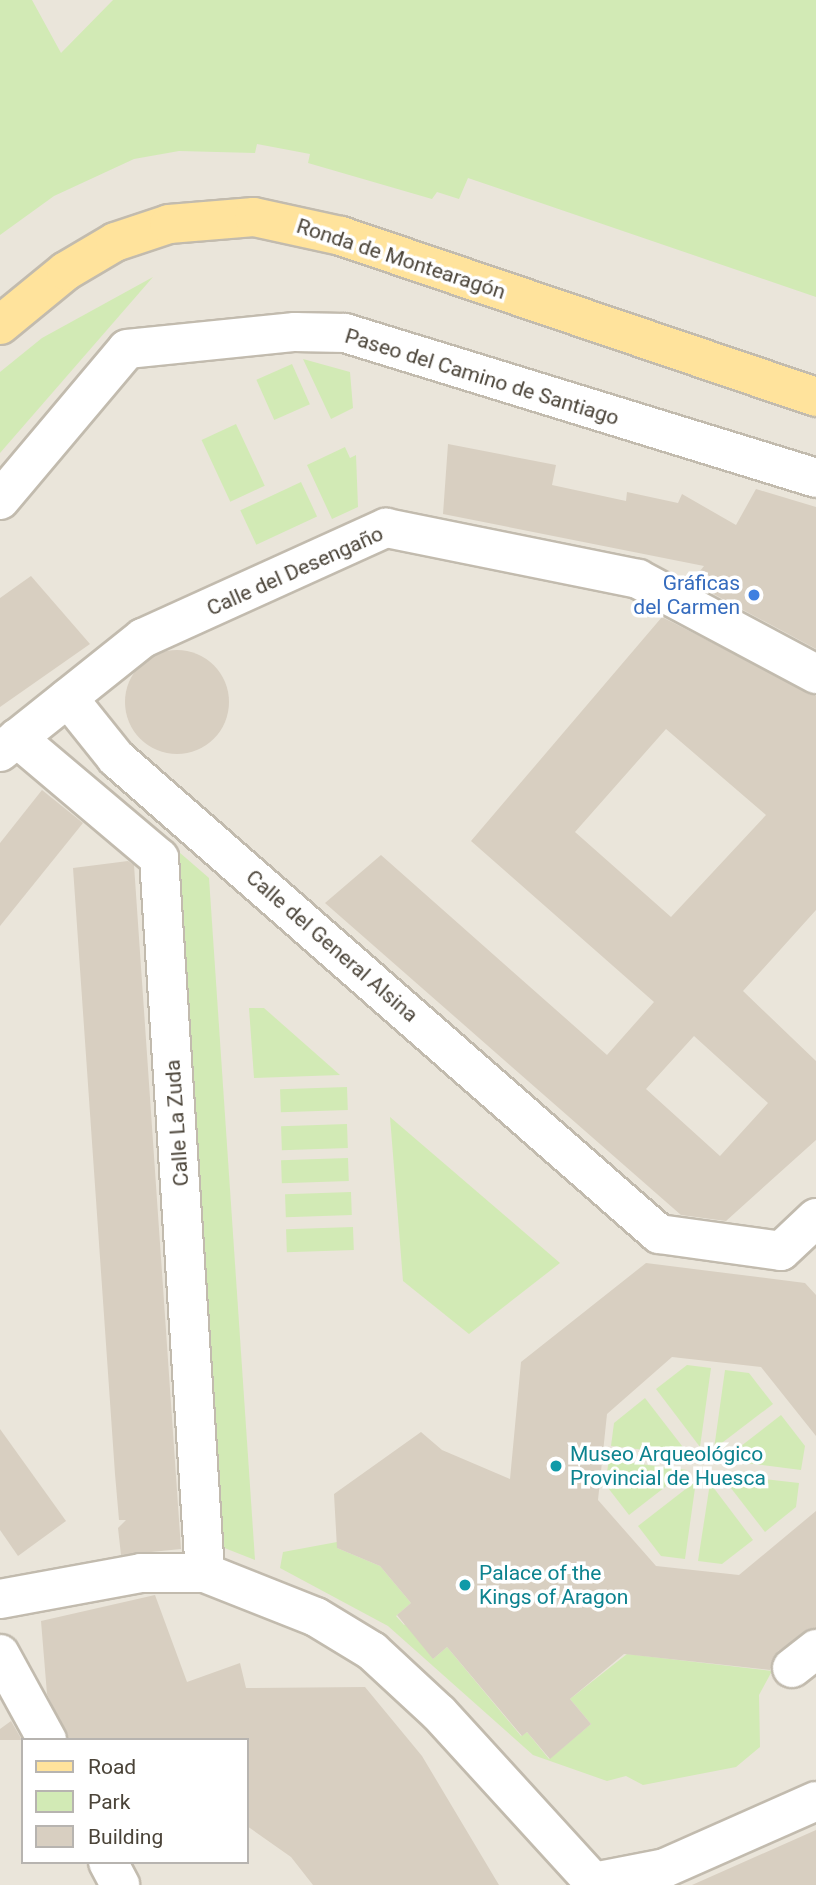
<!DOCTYPE html>
<html>
<head>
<meta charset="utf-8">
<style>
  body { margin:0 }
  #map { position:relative; width:816px; height:1885px; overflow:hidden; background:#f6f3ec; font-family:Roboto,sans-serif }
  div>[style] { position:absolute }
  [style*='--x'] { left:calc(var(--x)*1px); top:calc(var(--y)*1px); width:calc(var(--w)*1px); rotate:calc(var(--a)*1deg) }
  .residential>* { inset:0; background:#eae5da }
  .green>* { inset:0; background:#d2eab5; transform-origin:0 0 }
  .building>* { inset:0; background:#d8cfc1 }
  .round { border-radius:50% }
  .roads { filter:drop-shadow(2px 0 #c2bbae) drop-shadow(-2px 0 #c2bbae) drop-shadow(0 2px #c2bbae) drop-shadow(0 -2px #c2bbae) }
  .minor>* { height:38px; margin:-19px; padding:0 19px; transform-origin:19px; border-radius:19px; background:#fff }
  .major>* { height:38px; margin:-19px; padding:0 19px; transform-origin:19px; border-radius:19px; background:#ffe39c }
  .dots>* { width:19px; height:19px; translate:-50% -50%; box-sizing:border-box; border:4px solid #fff; border-radius:50% }
  span { translate:-50% -50%; white-space:nowrap; text-align:center; line-height:1.15; -webkit-text-stroke:7px #fff; paint-order:stroke }
  .street-label { font-size:21px; color:#4b4439 }
  .shop-label { font-size:21px; color:#366cbe }
  .right { translate:-100% -50%; text-align:right }
  .culture-label { font-size:21px; color:#0d838f }
  .left { translate:0 -50%; text-align:left }
  .legend { position:absolute; left:21px; top:1738px; width:228px; height:126px; box-sizing:border-box; background:#fff; border:2px solid #b7b4b0; margin:0; padding:9px 12px; list-style:none; font-size:21px; color:#4b4439 }
  .legend li { display:flex; align-items:center; gap:14px; height:35px }
  .legend b { width:35px; border:2px solid #b7b4b0 }
</style>
</head>
<body>
<div id="map">
  <div class="residential">
    <div style="clip-path:polygon(evenodd,0 0,816px 0,816px 1885px,0 1885px,0 0,23px 1740px,247px 1740px,247px 1862px,23px 1862px,23px 1740px)"></div>
  </div>
  <div class="green">
    <div style="clip-path:polygon(0 0,32px 0,61px 53px,113px 0,816px 0,816px 297px,468px 178px,459px 199px,437px 192px,432px 199px,308px 163px,310px 154px,257px 144px,255px 153px,179px 151px,134px 159px,54px 196px,0 235px)"></div>
    <div style="clip-path:polygon(153px 277px,0 453px,0 372px,42px 338px)"></div>
    <div style="clip-path:polygon(303px 359px,350px 372px,353px 408px,331px 419px)"></div>
    <div style="left:292px;top:364px;width:44px;height:39px;rotate:66deg"></div>
    <div style="left:236px;top:424px;width:68px;height:38px;rotate:65deg"></div>
    <div style="clip-path:polygon(345px 447px,350px 458px,356px 455px,358px 507px,332px 519px,307px 465px)"></div>
    <div style="left:301px;top:482px;width:38px;height:67px;rotate:65deg"></div>
    <div style="clip-path:polygon(179px 852px,209px 878px,255px 1560px,222px 1547px)"></div>
    <div style="clip-path:polygon(249px 1008px,264px 1008px,340px 1075px,254px 1078px)"></div>
    <div style="left:347px;top:1087px;width:23px;height:67px;rotate:88deg"></div>
    <div style="clip-path:polygon(390px 1117px,560px 1263px,469px 1334px,403px 1281px)"></div>
    <div style="left:347px;top:1124px;width:24px;height:66px;rotate:88deg"></div>
    <div style="left:348px;top:1158px;width:23px;height:67px;rotate:88deg"></div>
    <div style="left:351px;top:1192px;width:23px;height:66px;rotate:88deg"></div>
    <div style="left:353px;top:1227px;width:23px;height:67px;rotate:88deg"></div>
    <div style="clip-path:polygon(687px 1365px,711px 1368px,700px 1447px,656px 1389px)"></div>
    <div style="clip-path:polygon(725px 1370px,749px 1373px,773px 1404px,714px 1449px)"></div>
    <div style="clip-path:polygon(645px 1398px,689px 1455px,611px 1446px,614px 1423px)"></div>
    <div style="clip-path:polygon(781px 1415px,805px 1446px,801px 1470px,723px 1460px)"></div>
    <div style="clip-path:polygon(609px 1460px,687px 1470px,629px 1515px,605px 1484px)"></div>
    <div style="clip-path:polygon(720px 1474px,799px 1483px,796px 1507px,765px 1532px)"></div>
    <div style="clip-path:polygon(696px 1481px,685px 1559px,661px 1556px,638px 1526px)"></div>
    <div style="clip-path:polygon(710px 1483px,753px 1540px,722px 1564px,698px 1561px)"></div>
    <div style="clip-path:polygon(337px 1542px,337px 1548px,380px 1566px,411px 1603px,396px 1616px,404px 1625px,419px 1613px,433px 1659px,447px 1647px,521px 1736px,527px 1732px,549px 1759px,591px 1724px,570px 1699px,627px 1654px,772px 1671px,759px 1695px,760px 1747px,736px 1767px,643px 1785px,626px 1776px,607px 1781px,533px 1755px,388px 1626px,280px 1568px,283px 1552px)"></div>
  </div>
  <div class="building">
    <div style="clip-path:polygon(448px 444px,556px 465px,552px 485px,626px 501px,627px 492px,678px 503px,682px 494px,736px 525px,756px 489px,816px 507px,816px 649px,691px 582px,704px 566px,443px 514px)"></div>
    <div style="clip-path:polygon(31px 576px,90px 644px,0 707px,0 598px)"></div>
    <div style="clip-path:polygon(evenodd,662px 617px,816px 696px,816px 910px,743px 991px,816px 1061px,816px 1140px,726px 1221px,681px 1215px,325px 903px,381px 855px,607px 1055px,654px 1002px,471px 841px,662px 617px,666px 729px,766px 815px,671px 917px,575px 832px,666px 729px,662px 617px,694px 1036px,768px 1103px,720px 1156px,646px 1089px,694px 1036px)"></div>
    <div class="round" style="left:125px;top:650px;width:104px;height:104px"></div>
    <div style="clip-path:polygon(42px 790px,83px 823px,0 926px,0 843px)"></div>
    <div style="clip-path:polygon(128px 861px,134px 865px,181px 1549px,121px 1555px,118px 1528px,126px 1520px,119px 1520px,115px 1474px,73px 868px)"></div>
    <div style="clip-path:polygon(646px 1263px,805px 1283px,816px 1295px,816px 1436px,761px 1367px,672px 1357px,607px 1414px,598px 1500px,656px 1566px,739px 1575px,816px 1511px,816px 1628px,778px 1651px,770px 1670px,624px 1654px,570px 1699px,591px 1724px,550px 1759px,527px 1732px,522px 1736px,447px 1647px,433px 1659px,397px 1615px,411px 1603px,380px 1566px,337px 1548px,334px 1494px,421px 1432px,442px 1450px,510px 1479px,521px 1362px)"></div>
    <div style="clip-path:polygon(0 1429px,66px 1521px,18px 1556px,0 1530px)"></div>
    <div style="clip-path:polygon(155px 1595px,187px 1682px,240px 1663px,246px 1688px,365px 1687px,422px 1756px,499px 1885px,313px 1885px,291px 1857px,247px 1826px,247px 1740px,69px 1740px,47px 1694px,41px 1621px)"></div>
    <div style="clip-path:polygon(11px 1721px,22px 1740px,0 1740px,0 1729px)"></div>
    <div style="clip-path:polygon(816px 1830px,816px 1885px,692px 1885px)"></div>
  </div>
  <div class="roads">
    <div class="minor">
      <div style="--x:0;--y:500;--w:197;--a:-49.9"></div>
      <div style="--x:127;--y:349;--w:169;--a:-5.8"></div>
      <div style="--x:295;--y:332;--w:50;--a:1.1"></div>
      <div style="--x:345;--y:333;--w:493;--a:17.1"></div>
      <div style="--x:68;--y:698;--w:77;--a:51.3"></div>
      <div style="--x:116;--y:758;--w:722;--a:41.24"></div>
      <div style="--x:659;--y:1234;--w:123;--a:7.9"></div>
      <div style="--x:781;--y:1251;--w:48;--a:-43.3"></div>
      <div style="--x:17;--y:738;--w:186;--a:40.2"></div>
      <div style="--x:159;--y:858;--w:716;--a:86.32"></div>
      <div style="--x:0;--y:752;--w:183;--a:-38.6"></div>
      <div style="--x:143;--y:638;--w:267;--a:-24.4"></div>
      <div style="--x:386;--y:528;--w:257;--a:11.4"></div>
      <div style="--x:638;--y:579;--w:202;--a:28.1"></div>
      <div style="--x:0;--y:1599;--w:143;--a:-10.4"></div>
      <div style="--x:141;--y:1573;--w:64;--a:0"></div>
      <div style="--x:205;--y:1573;--w:119;--a:21.6"></div>
      <div style="--x:316;--y:1617;--w:66;--a:31.3"></div>
      <div style="--x:372;--y:1651;--w:91;--a:42.8"></div>
      <div style="--x:439;--y:1713;--w:233;--a:47.6"></div>
      <div style="--x:0;--y:1654;--w:98;--a:61.3"></div>
      <div style="--x:792;--y:1668;--w:31;--a:-38"></div>
      <div style="--x:108;--y:1862;--w:26;--a:62"></div>
      <div style="--x:594;--y:1882;--w:72;--a:-11.2"></div>
      <div style="--x:665;--y:1868;--w:165;--a:-23.9"></div>
    </div>
    <div class="major">
      <div style="--x:0;--y:325;--w:85;--a:-39.3"></div>
      <div style="--x:66;--y:271;--w:57;--a:-30.6"></div>
      <div style="--x:115;--y:242;--w:57;--a:-18.4"></div>
      <div style="--x:169;--y:224;--w:85;--a:-4.7"></div>
      <div style="--x:254;--y:217;--w:89;--a:12.3"></div>
      <div style="--x:341;--y:236;--w:502;--a:18.72"></div>
    </div>
  </div>
  <div class="dots">
    <div style="left:754px;top:595px;background:#3f7fe0"></div>
    <div style="left:556px;top:1466px;background:#0f9aa8"></div>
    <div style="left:465px;top:1585px;background:#0f9aa8"></div>
  </div>
  <div class="street-label">
    <span style="left:401px;top:259px;rotate:18deg">Ronda de Montearagón</span>
    <span style="left:482px;top:377px;rotate:17deg">Paseo del Camino de Santiago</span>
    <span style="left:295px;top:571px;rotate:-24deg">Calle del Desengaño</span>
    <span style="left:332px;top:946px;rotate:41deg">Calle del General Alsina</span>
    <span style="left:177px;top:1123px;rotate:-94deg">Calle La Zuda</span>
  </div>
  <div class="shop-label">
    <span class="right" style="left:740px;top:595px">Gráficas<br>del Carmen</span>
  </div>
  <div class="culture-label">
    <span class="left" style="left:570px;top:1466px">Museo Arqueológico<br>Provincial de Huesca</span>
    <span class="left" style="left:479px;top:1585px">Palace of the<br>Kings of Aragon</span>
  </div>
  <ul class="legend">
  <li><b style="height:9px;background:#ffe39c"></b>Road</li>
  <li><b style="height:19px;background:#d2eab5"></b>Park</li>
  <li><b style="height:19px;background:#d8cfc1"></b>Building</li>
  </ul>
</div>
</body>
</html>
